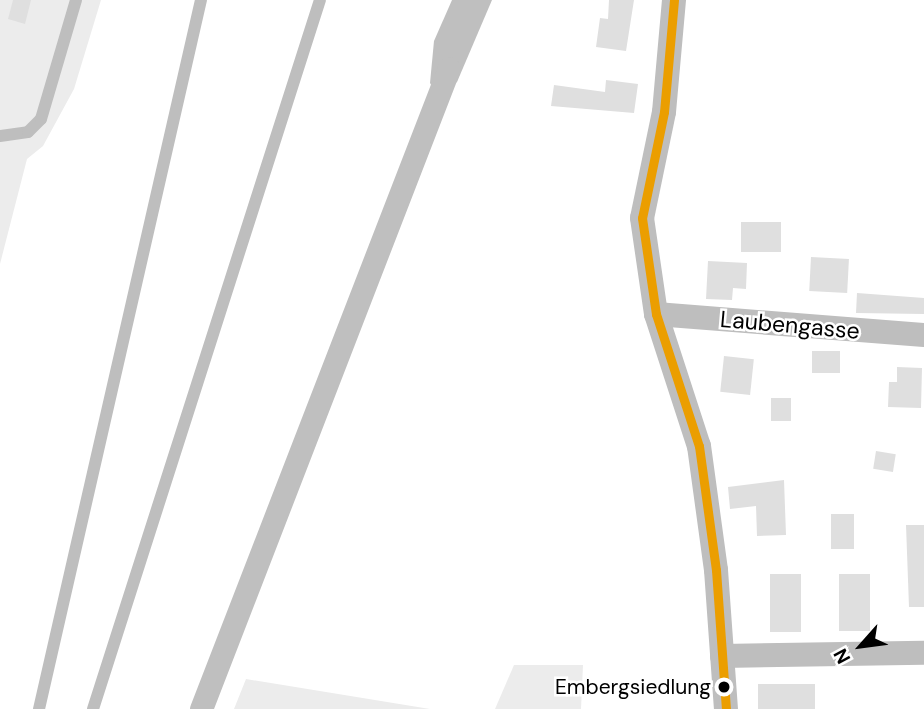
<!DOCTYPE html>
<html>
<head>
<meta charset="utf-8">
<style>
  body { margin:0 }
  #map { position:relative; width:924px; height:709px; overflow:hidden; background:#fff; font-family:"DM Sans",sans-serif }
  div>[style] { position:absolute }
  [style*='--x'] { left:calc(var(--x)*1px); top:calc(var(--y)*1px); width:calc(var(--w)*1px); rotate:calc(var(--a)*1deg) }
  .green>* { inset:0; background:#ececec }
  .water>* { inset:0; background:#bfbfbf }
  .canal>* { height:23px; margin:-11.5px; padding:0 11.5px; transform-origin:11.5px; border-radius:11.5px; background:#bfbfbf }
  .building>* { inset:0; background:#dfdfdf; transform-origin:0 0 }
  .lane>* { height:12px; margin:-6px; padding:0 6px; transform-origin:6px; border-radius:6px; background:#bebebe }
  .street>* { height:24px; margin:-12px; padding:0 12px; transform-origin:12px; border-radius:12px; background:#bebebe }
  .bus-1>* { height:9px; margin:-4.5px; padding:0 4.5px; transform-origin:4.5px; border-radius:4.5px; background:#eb9e00 }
  .dots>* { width:19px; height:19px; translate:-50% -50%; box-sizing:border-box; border:4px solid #fff; border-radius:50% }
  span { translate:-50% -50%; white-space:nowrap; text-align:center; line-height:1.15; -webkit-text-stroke:5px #fff; paint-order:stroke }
  .bus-label { font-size:21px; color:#000 }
  .right { translate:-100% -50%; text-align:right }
  .street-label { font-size:23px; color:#000 }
  .north { position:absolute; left:826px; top:611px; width:70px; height:70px; -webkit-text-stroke:5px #fff; paint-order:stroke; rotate:242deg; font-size:19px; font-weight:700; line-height:28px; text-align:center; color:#000 }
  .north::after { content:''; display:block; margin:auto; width:24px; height:32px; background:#000; clip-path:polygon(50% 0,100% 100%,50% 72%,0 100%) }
</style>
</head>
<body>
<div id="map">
  <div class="green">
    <div style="clip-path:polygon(0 0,101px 0,74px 89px,43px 146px,27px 159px,0 264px)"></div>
    <div style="clip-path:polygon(514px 665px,583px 665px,581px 709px,495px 709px)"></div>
    <div style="clip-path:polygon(246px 679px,430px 709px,234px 709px)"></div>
  </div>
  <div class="water">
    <div style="clip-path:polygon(452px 0,492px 0,457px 82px,437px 94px,430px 83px,434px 41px)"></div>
  </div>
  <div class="canal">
    <div style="--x:201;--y:709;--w:687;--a:-68.85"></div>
  </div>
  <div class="building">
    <div style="clip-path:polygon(13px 0,31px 0,25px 24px,8px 19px)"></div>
    <div style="clip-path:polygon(609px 0,634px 0,626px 51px,596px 47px,600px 18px,608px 19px)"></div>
    <div style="clip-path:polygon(606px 80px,638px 84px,634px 113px,551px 106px,554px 85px,605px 92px)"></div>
    <div style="left:741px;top:222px;width:40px;height:30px"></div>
    <div style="left:811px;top:257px;width:38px;height:34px;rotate:3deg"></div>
    <div style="clip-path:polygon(708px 261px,747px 263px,746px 289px,733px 288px,732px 300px,706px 299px)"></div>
    <div style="clip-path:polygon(857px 293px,924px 298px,924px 314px,856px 313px)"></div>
    <div style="left:812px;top:351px;width:28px;height:22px"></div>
    <div style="left:724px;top:356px;width:30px;height:36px;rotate:6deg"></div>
    <div style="clip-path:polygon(897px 367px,922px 368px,921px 408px,888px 407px,889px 382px,897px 382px)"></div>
    <div style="left:771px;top:398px;width:20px;height:23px"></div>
    <div style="left:876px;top:451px;width:20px;height:18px;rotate:9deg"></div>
    <div style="clip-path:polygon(784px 480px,786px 535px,757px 536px,756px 506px,730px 509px,728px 487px)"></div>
    <div style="left:854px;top:514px;width:35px;height:23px;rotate:90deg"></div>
    <div style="clip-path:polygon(906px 525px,924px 525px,924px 607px,909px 607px)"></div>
    <div style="left:770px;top:574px;width:31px;height:58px"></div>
    <div style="left:839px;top:574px;width:31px;height:57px"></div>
    <div style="left:758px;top:684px;width:57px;height:25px"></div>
  </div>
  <div class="lane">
    <div style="--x:0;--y:136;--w:28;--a:-8"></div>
    <div style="--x:28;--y:132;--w:18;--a:-45"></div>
    <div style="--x:41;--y:119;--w:124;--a:-73.6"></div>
    <div style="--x:39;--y:709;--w:727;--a:-77.13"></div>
    <div style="--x:93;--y:709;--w:744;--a:-72.25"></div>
  </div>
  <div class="street">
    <div style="--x:674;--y:0;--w:112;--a:95.1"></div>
    <div style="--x:664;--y:112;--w:108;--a:101.7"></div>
    <div style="--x:642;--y:218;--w:97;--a:81.7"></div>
    <div style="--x:656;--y:314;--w:139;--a:72"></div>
    <div style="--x:699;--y:446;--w:125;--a:82.2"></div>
    <div style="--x:716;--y:570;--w:139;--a:85.9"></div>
    <div style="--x:656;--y:314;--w:269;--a:4.5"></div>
    <div style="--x:722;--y:656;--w:202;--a:-0.9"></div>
  </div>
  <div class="bus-1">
    <div style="--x:674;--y:0;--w:112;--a:95.1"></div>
    <div style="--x:664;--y:112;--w:108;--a:101.7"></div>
    <div style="--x:642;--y:218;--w:97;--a:81.7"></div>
    <div style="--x:656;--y:314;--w:139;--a:72"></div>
    <div style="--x:699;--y:446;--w:125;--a:82.2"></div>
    <div style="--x:716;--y:570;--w:139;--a:85.9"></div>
  </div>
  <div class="dots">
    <div style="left:724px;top:687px;background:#000"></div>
  </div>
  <div class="bus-label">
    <span class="right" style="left:711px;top:687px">Embergsiedlung</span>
  </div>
  <div class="street-label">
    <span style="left:790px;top:325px;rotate:5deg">Laubengasse</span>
  </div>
  <div class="north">N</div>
</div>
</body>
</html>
